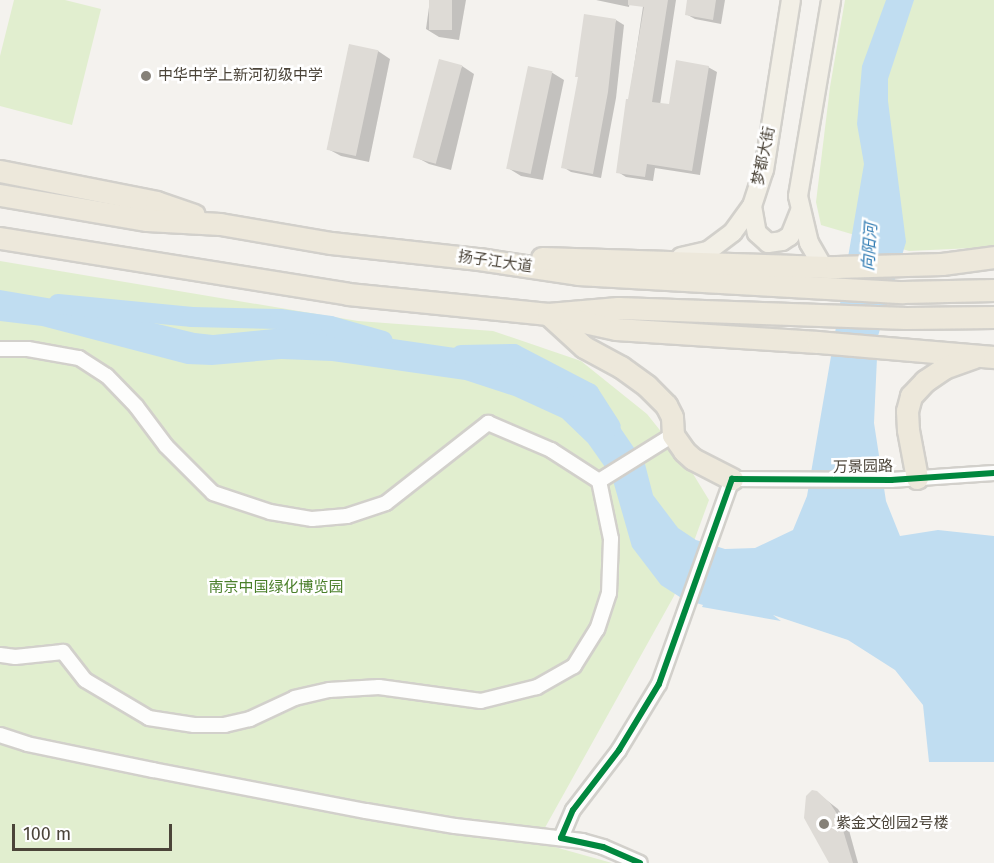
<!DOCTYPE html>
<html>
<head>
<meta charset="utf-8">
<style>
  body { margin:0 }
  #map { position:relative; width:994px; height:863px; overflow:hidden; background:#f4f2ee; font-family:"Fira Sans","Noto Sans SC",sans-serif }
  div>[style] { position:absolute }
  [style*='--x'] { left:calc(var(--x)*1px); top:calc(var(--y)*1px); width:calc(var(--w)*1px); rotate:calc(var(--a)*1deg) }
  .green>* { inset:0; background:#e1eecf }
  .water>* { inset:0; background:#c0ddf1 }
  .shadow>* { inset:0; background:#0003 }
  .river>* { height:20px; margin:-10px; padding:0 10px; transform-origin:10px; border-radius:10px; background:#c0ddf1 }
  .building>* { inset:0; background:#dedbd6; transform-origin:0 0 }
  .roads { filter:drop-shadow(2px 0 #d2d0cb) drop-shadow(-2px 0 #d2d0cb) drop-shadow(0 2px #d2d0cb) drop-shadow(0 -2px #d2d0cb) }
  .minor>* { height:14px; margin:-7px; padding:0 7px; transform-origin:7px; border-radius:7px; background:#fdfdfc }
  .major>* { height:18px; margin:-9px; padding:0 9px; transform-origin:9px; border-radius:9px; background:#f2efe6 }
  .highway>* { height:21px; margin:-10.5px; padding:0 10.5px; transform-origin:10.5px; border-radius:10.5px; background:#ede8db }
  .cycleway>* { height:6px; margin:-3px; padding:0 3px; transform-origin:3px; border-radius:3px; background:#00873e }
  .dots>* { width:16px; height:16px; translate:-50% -50%; box-sizing:border-box; border:3px solid #fff; border-radius:50% }
  span { translate:-50% -50%; white-space:nowrap; text-align:center; line-height:1.15; -webkit-text-stroke:5px #fff; paint-order:stroke }
  .poi-label { font-size:15px; color:#4b4439 }
  .left { translate:0 -50%; text-align:left }
  .street-label { font-size:15px; color:#4b4439 }
  .park-label { font-size:15px; color:#4a7f2a }
  .water-label { font-size:16px; color:#2e7ab2; font-style:italic }
  .scale { position:absolute; left:12px; top:824px; width:160px; height:27px; box-sizing:border-box; border:3px solid #4b4439; border-top:0; padding-left:8px; font-size:18px; line-height:21px; white-space:nowrap; color:#4b4439; -webkit-text-stroke:4px #fff; paint-order:stroke }
</style>
</head>
<body>
<div id="map">
  <div class="green">
    <div style="clip-path:polygon(14px 0,65px 0,101px 9px,72px 125px,0 106px,0 56px)"></div>
    <div style="clip-path:polygon(845px 0,994px 0,994px 247px,909px 251px,821px 225px,816px 202px,830px 87px)"></div>
    <div style="clip-path:polygon(0 261px,358px 321px,493px 331px,581px 361px,647px 414px,687px 464px,709px 500px,674px 596px,537px 842px,612px 863px,0 863px)"></div>
  </div>
  <div class="water">
    <div style="clip-path:polygon(886px 0,914px 0,888px 79px,888px 101px,906px 242px,878px 336px,874px 423px,886px 501px,900px 536px,938px 530px,994px 536px,994px 762px,929px 762px,923px 705px,895px 670px,848px 640px,773px 615px,781px 621px,702px 607px,703px 605px,683px 599px,661px 585px,632px 547px,612px 477px,588px 443px,562px 418px,514px 396px,465px 380px,332px 361px,281px 359px,212px 365px,187px 364px,42px 326px,0 321px,0 290px,59px 300px,195px 333px,213px 335px,283px 328px,338px 331px,476px 351px,530px 368px,587px 396px,617px 423px,645px 464px,653px 495px,678px 528px,696px 540px,725px 549px,755px 548px,793px 530px,807px 496px,864px 164px,857px 124px,862px 66px)"></div>
  </div>
  <div class="shadow">
    <div style="clip-path:polygon(430px 0,466px 0,459px 40px,439px 37px,426px 29px)"></div>
    <div style="clip-path:polygon(596px 0,630px 0,629px 7px)"></div>
    <div style="clip-path:polygon(644px 0,676px 0,660px 105px,670px 106px,708px 67px,717px 72px,700px 175px,655px 168px,653px 181px,626px 177px,618px 172px)"></div>
    <div style="clip-path:polygon(689px 0,725px 0,721px 24px,695px 19px,686px 14px)"></div>
    <div style="clip-path:polygon(616px 20px,624px 25px,616px 98px,601px 178px,571px 172px,563px 167px)"></div>
    <div style="clip-path:polygon(350px 46px,378px 51px,390px 59px,369px 162px,341px 156px,328px 149px)"></div>
    <div style="clip-path:polygon(462px 66px,474px 74px,451px 170px,429px 164px,416px 157px)"></div>
    <div style="clip-path:polygon(551px 72px,564px 80px,543px 180px,521px 176px,508px 168px)"></div>
    <div style="clip-path:polygon(816px 792px,838px 809px,847px 823px,858px 863px,830px 863px)"></div>
  </div>
  <div class="river">
    <div style="--x:58;--y:304;--w:135;--a:5.5"></div>
    <div style="--x:192;--y:317;--w:88;--a:1.3"></div>
    <div style="--x:280;--y:319;--w:51;--a:7.8"></div>
    <div style="--x:331;--y:326;--w:54;--a:16.1"></div>
    <div style="--x:461;--y:355;--w:53;--a:-1.1"></div>
    <div style="--x:514;--y:354;--w:85;--a:27.5"></div>
    <div style="--x:589;--y:393;--w:40;--a:57.1"></div>
  </div>
  <div class="building">
    <div style="left:429px;top:0;width:23px;height:30px"></div>
    <div style="clip-path:polygon(628px 0,668px 0,652px 102px,669px 104px,676px 60px,709px 66px,692px 171px,647px 164px,645px 177px,616px 173px,626px 99px,628px 99px,644px 7px,628px 5px)"></div>
    <div style="clip-path:polygon(687px 0,716px 0,713px 20px,685px 15px)"></div>
    <div style="clip-path:polygon(584px 14px,616px 19px,608px 92px,593px 174px,561px 168px,578px 77px,575px 77px)"></div>
    <div style="left:349px;top:44px;width:30px;height:108px;rotate:12deg"></div>
    <div style="left:439px;top:59px;width:24px;height:102px;rotate:15deg"></div>
    <div style="left:528px;top:66px;width:25px;height:105px;rotate:12deg"></div>
    <div style="clip-path:polygon(812px 790px,817px 791px,830px 803px,839px 817px,853px 863px,829px 863px,804px 818px,806px 796px)"></div>
  </div>
  <div class="roads">
    <div class="minor">
      <div style="--x:0;--y:349;--w:28;--a:0"></div>
      <div style="--x:28;--y:349;--w:52;--a:10"></div>
      <div style="--x:79;--y:358;--w:33;--a:33"></div>
      <div style="--x:107;--y:376;--w:42;--a:46"></div>
      <div style="--x:136;--y:406;--w:50;--a:53.1"></div>
      <div style="--x:166;--y:446;--w:66;--a:45"></div>
      <div style="--x:213;--y:493;--w:60;--a:18.4"></div>
      <div style="--x:270;--y:512;--w:43;--a:9.5"></div>
      <div style="--x:312;--y:519;--w:35;--a:-5"></div>
      <div style="--x:347;--y:516;--w:41;--a:-18.4"></div>
      <div style="--x:386;--y:503;--w:130;--a:-38.1"></div>
      <div style="--x:488;--y:423;--w:69;--a:23.2"></div>
      <div style="--x:551;--y:450;--w:57;--a:32.9"></div>
      <div style="--x:599;--y:481;--w:59;--a:78.3"></div>
      <div style="--x:611;--y:539;--w:54;--a:92.1"></div>
      <div style="--x:609;--y:593;--w:38;--a:108"></div>
      <div style="--x:597;--y:629;--w:44;--a:121.9"></div>
      <div style="--x:574;--y:666;--w:43;--a:150.4"></div>
      <div style="--x:537;--y:687;--w:58;--a:166"></div>
      <div style="--x:481;--y:701;--w:103;--a:-172.2"></div>
      <div style="--x:379;--y:687;--w:50;--a:176.6"></div>
      <div style="--x:329;--y:690;--w:35;--a:167"></div>
      <div style="--x:295;--y:698;--w:50;--a:155"></div>
      <div style="--x:250;--y:719;--w:26;--a:167"></div>
      <div style="--x:225;--y:725;--w:31;--a:180"></div>
      <div style="--x:194;--y:725;--w:46;--a:-171.2"></div>
      <div style="--x:149;--y:718;--w:74;--a:-149.3"></div>
      <div style="--x:85;--y:680;--w:36;--a:-128"></div>
      <div style="--x:63;--y:652;--w:48;--a:174.1"></div>
      <div style="--x:15;--y:657;--w:15;--a:-172"></div>
      <div style="--x:599;--y:481;--w:87;--a:-31.9"></div>
      <div style="--x:0;--y:735;--w:28;--a:18"></div>
      <div style="--x:27;--y:744;--w:129;--a:11.7"></div>
      <div style="--x:153;--y:770;--w:217;--a:10.9"></div>
      <div style="--x:366;--y:811;--w:90;--a:9.6"></div>
      <div style="--x:455;--y:826;--w:128;--a:6.7"></div>
      <div style="--x:582;--y:841;--w:22;--a:16"></div>
      <div style="--x:603;--y:847;--w:40;--a:23.4"></div>
      <div style="--x:561;--y:838;--w:30;--a:-67"></div>
      <div style="--x:573;--y:810;--w:76;--a:-52.5"></div>
      <div style="--x:619;--y:750;--w:77;--a:-58.8"></div>
      <div style="--x:659;--y:684;--w:218;--a:-70.4"></div>
      <div style="--x:732;--y:479;--w:159;--a:0.4"></div>
      <div style="--x:891;--y:480;--w:103;--a:-3.9"></div>
    </div>
    <div class="major">
      <div style="--x:752;--y:206;--w:27;--a:80"></div>
      <div style="--x:757;--y:233;--w:15;--a:42"></div>
      <div style="--x:768;--y:243;--w:14;--a:-8"></div>
      <div style="--x:782;--y:241;--w:9;--a:-32"></div>
      <div style="--x:790;--y:236;--w:27;--a:-68"></div>
      <div style="--x:681;--y:257;--w:28;--a:-13"></div>
      <div style="--x:708;--y:251;--w:31;--a:-37"></div>
      <div style="--x:733;--y:232;--w:32;--a:-54"></div>
      <div style="--x:752;--y:206;--w:38;--a:-72"></div>
      <div style="--x:764;--y:170;--w:172;--a:-81"></div>
      <div style="--x:823;--y:267;--w:28;--a:-120"></div>
      <div style="--x:809;--y:243;--w:48;--a:-103.2"></div>
      <div style="--x:798;--y:196;--w:199;--a:-80.4"></div>
    </div>
    <div class="highway">
      <div style="--x:0;--y:171;--w:159;--a:11.2"></div>
      <div style="--x:156;--y:202;--w:40;--a:18.9"></div>
      <div style="--x:0;--y:195;--w:149;--a:9.7"></div>
      <div style="--x:147;--y:220;--w:73;--a:3.1"></div>
      <div style="--x:220;--y:224;--w:113;--a:9.7"></div>
      <div style="--x:331;--y:243;--w:149;--a:6.2"></div>
      <div style="--x:479;--y:259;--w:100;--a:8.6"></div>
      <div style="--x:578;--y:274;--w:325;--a:3.2"></div>
      <div style="--x:903;--y:292;--w:91;--a:-1.3"></div>
      <div style="--x:0;--y:238;--w:352;--a:9.1"></div>
      <div style="--x:348;--y:294;--w:201;--a:5.7"></div>
      <div style="--x:548;--y:314;--w:70;--a:-4.9"></div>
      <div style="--x:618;--y:308;--w:288;--a:2"></div>
      <div style="--x:906;--y:318;--w:88;--a:-0.7"></div>
      <div style="--x:542;--y:258;--w:294;--a:1.8"></div>
      <div style="--x:836;--y:267;--w:106;--a:-1.6"></div>
      <div style="--x:942;--y:264;--w:52;--a:-7.7"></div>
      <div style="--x:549;--y:315;--w:47;--a:42.4"></div>
      <div style="--x:584;--y:347;--w:42;--a:28.4"></div>
      <div style="--x:621;--y:367;--w:32;--a:36"></div>
      <div style="--x:647;--y:386;--w:27;--a:45"></div>
      <div style="--x:666;--y:405;--w:13;--a:63"></div>
      <div style="--x:672;--y:417;--w:18;--a:87"></div>
      <div style="--x:673;--y:435;--w:19;--a:55"></div>
      <div style="--x:684;--y:451;--w:12;--a:42"></div>
      <div style="--x:693;--y:459;--w:44;--a:27.1"></div>
      <div style="--x:570;--y:319;--w:47;--a:12.3"></div>
      <div style="--x:616;--y:329;--w:202;--a:3.7"></div>
      <div style="--x:818;--y:342;--w:177;--a:4.9"></div>
      <div style="--x:917;--y:478;--w:49;--a:-100.6"></div>
      <div style="--x:908;--y:430;--w:19;--a:-93"></div>
      <div style="--x:907;--y:411;--w:16;--a:-75"></div>
      <div style="--x:911;--y:396;--w:21;--a:-47"></div>
      <div style="--x:925;--y:381;--w:23;--a:-34"></div>
      <div style="--x:944;--y:368;--w:32;--a:-20"></div>
    </div>
  </div>
  <div class="cycleway">
    <div style="--x:640;--y:863;--w:40;--a:-156.6"></div>
    <div style="--x:603;--y:847;--w:43;--a:-167.9"></div>
    <div style="--x:561;--y:838;--w:30;--a:-67"></div>
    <div style="--x:573;--y:810;--w:76;--a:-52.5"></div>
    <div style="--x:619;--y:750;--w:77;--a:-58.8"></div>
    <div style="--x:659;--y:684;--w:218;--a:-70.4"></div>
    <div style="--x:732;--y:479;--w:159;--a:0.4"></div>
    <div style="--x:891;--y:480;--w:103;--a:-3.9"></div>
  </div>
  <div class="dots">
    <div style="left:146px;top:76px;background:#868178"></div>
    <div style="left:824px;top:824px;background:#868178"></div>
  </div>
  <div class="poi-label">
    <span class="left" style="left:158px;top:76px">中华中学上新河初级中学</span>
    <span class="left" style="left:836px;top:824px">紫金文创园2号楼</span>
  </div>
  <div class="street-label">
    <span style="left:764px;top:156px;rotate:-78deg">梦都大街</span>
    <span style="left:495px;top:262px;rotate:8deg">扬子江大道</span>
    <span style="left:863px;top:467px;rotate:-1deg">万景园路</span>
  </div>
  <div class="park-label">
    <span style="left:276px;top:588px">南京中国绿化博览园</span>
  </div>
  <div class="water-label">
    <span style="left:870px;top:247px;rotate:-86deg">向阳河</span>
  </div>
  <div class="scale">100 m</div>
</div>
</body>
</html>
